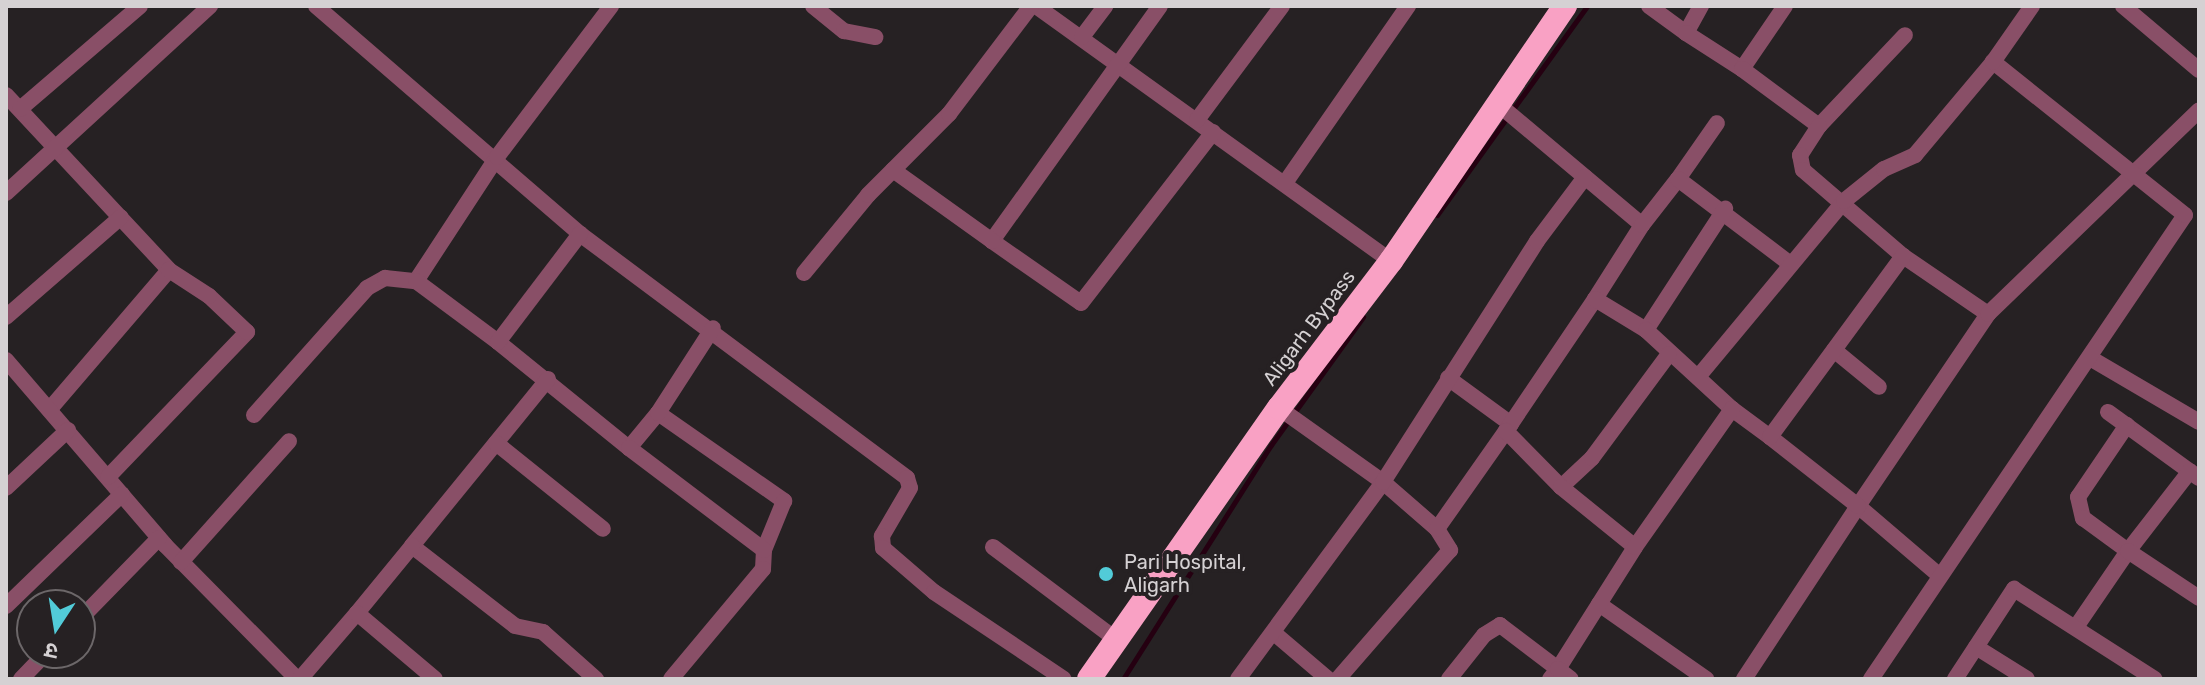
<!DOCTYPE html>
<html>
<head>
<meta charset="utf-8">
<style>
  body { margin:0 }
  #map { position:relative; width:2205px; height:685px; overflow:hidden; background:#262123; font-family:Rubik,"Noto Sans Devanagari",sans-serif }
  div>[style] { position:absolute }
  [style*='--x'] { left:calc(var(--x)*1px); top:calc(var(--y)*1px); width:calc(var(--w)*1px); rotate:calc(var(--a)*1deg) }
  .stream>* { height:5px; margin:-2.5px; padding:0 2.5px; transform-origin:2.5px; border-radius:2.5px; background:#250011 }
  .street>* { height:16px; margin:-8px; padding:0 8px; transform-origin:8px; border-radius:8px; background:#894f67 }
  .highway>* { height:24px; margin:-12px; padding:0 12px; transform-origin:12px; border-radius:12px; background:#f9a1c4 }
  .dots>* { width:22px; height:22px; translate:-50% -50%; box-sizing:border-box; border:4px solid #262123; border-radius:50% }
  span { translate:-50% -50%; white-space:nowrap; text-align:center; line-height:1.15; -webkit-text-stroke:8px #262123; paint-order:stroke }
  .street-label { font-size:20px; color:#d5d1d3 }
  .poi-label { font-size:20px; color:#d5d1d3 }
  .left { translate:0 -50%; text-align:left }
  .frame { position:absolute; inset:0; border:8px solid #d5d1d3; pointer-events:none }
  .north { position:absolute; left:16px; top:589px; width:80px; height:80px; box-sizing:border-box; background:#262123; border:2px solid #6c6769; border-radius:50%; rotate:192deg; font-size:22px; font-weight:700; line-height:32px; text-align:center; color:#d5d1d3 }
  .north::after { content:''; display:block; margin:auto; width:28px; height:36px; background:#52cbd8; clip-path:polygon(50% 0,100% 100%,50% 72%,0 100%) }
</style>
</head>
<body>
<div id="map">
  <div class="stream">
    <div style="--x:1437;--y:215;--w:257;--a:-54.3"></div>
    <div style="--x:1123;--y:679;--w:277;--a:-57.7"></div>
    <div style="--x:1271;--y:445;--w:158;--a:-54.3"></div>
  </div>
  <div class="street">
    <div style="--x:316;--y:6;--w:349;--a:40.8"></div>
    <div style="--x:580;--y:234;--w:408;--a:36.7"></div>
    <div style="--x:907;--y:478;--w:10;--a:73"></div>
    <div style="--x:910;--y:488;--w:56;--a:120.3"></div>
    <div style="--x:882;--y:536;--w:12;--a:85"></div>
    <div style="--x:883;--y:548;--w:67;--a:40.8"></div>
    <div style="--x:934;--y:592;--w:156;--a:33.8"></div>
    <div style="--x:813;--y:6;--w:40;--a:39"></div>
    <div style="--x:844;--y:31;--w:32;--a:11"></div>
    <div style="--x:1036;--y:6;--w:437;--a:35.7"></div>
    <div style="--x:1160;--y:6;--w:289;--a:125.6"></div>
    <div style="--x:992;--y:241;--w:108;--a:34.9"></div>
    <div style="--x:1081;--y:303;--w:216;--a:-52.3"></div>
    <div style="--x:1649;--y:6;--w:46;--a:36.1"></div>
    <div style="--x:1686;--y:33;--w:31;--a:-61"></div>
    <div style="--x:2123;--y:6;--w:99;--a:40.1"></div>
    <div style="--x:1686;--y:33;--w:67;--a:32.7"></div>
    <div style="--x:1742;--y:69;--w:76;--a:-55.7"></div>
    <div style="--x:1082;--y:37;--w:39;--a:-53"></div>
    <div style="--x:1742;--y:69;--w:96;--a:36.5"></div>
    <div style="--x:1819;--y:126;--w:125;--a:-46.6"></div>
    <div style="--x:6;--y:95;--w:239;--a:47"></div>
    <div style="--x:169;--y:270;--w:184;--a:130.6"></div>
    <div style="--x:1498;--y:104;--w:188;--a:40"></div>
    <div style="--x:1642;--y:225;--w:88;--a:122.4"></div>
    <div style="--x:20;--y:109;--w:158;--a:-40.6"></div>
    <div style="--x:1197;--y:120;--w:142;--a:-53.3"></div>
    <div style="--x:1819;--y:126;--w:35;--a:123"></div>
    <div style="--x:1800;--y:155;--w:15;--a:79"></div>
    <div style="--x:1803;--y:170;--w:132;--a:40.7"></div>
    <div style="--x:1903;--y:256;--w:103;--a:34.3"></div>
    <div style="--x:893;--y:170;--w:122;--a:35.6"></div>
    <div style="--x:1678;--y:179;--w:68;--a:-55.1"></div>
    <div style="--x:1285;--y:183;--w:216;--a:-55.2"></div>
    <div style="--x:6;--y:193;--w:277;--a:-42.5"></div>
    <div style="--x:1642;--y:225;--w:58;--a:-52"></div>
    <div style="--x:1678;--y:179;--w:139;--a:37.1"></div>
    <div style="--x:804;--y:273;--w:101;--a:-50.6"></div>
    <div style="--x:868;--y:195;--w:115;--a:-45"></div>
    <div style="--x:949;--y:114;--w:136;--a:-52.8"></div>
    <div style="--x:416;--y:281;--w:148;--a:-56.8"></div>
    <div style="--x:497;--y:157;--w:189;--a:-52.9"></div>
    <div style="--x:6;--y:317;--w:152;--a:-41"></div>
    <div style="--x:1646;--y:330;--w:145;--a:-56.9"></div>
    <div style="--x:498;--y:342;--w:169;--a:39"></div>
    <div style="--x:629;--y:448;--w:45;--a:-50.4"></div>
    <div style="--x:658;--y:413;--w:154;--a:34.9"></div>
    <div style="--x:784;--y:501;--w:53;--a:112.2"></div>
    <div style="--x:764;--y:550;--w:19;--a:93"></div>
    <div style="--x:763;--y:569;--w:143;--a:129.9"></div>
    <div style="--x:1834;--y:350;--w:58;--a:39.4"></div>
    <div style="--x:2090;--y:358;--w:126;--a:30.4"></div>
    <div style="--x:6;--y:360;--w:244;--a:49.3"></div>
    <div style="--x:165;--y:545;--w:188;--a:45.4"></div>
    <div style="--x:1698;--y:377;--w:229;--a:-50.3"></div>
    <div style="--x:1844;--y:201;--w:51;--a:-38.7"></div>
    <div style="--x:1884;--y:169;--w:34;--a:-24"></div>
    <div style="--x:1915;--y:155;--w:121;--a:-50"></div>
    <div style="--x:1448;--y:378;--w:78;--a:36.1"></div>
    <div style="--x:548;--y:379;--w:215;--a:129.2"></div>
    <div style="--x:412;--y:546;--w:130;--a:37.8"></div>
    <div style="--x:515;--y:626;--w:29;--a:12"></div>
    <div style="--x:543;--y:632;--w:71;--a:41.6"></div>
    <div style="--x:1279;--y:408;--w:128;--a:35.4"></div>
    <div style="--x:1383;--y:482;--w:72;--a:41"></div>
    <div style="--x:1437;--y:529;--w:25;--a:58"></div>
    <div style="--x:1450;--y:550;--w:171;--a:131"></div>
    <div style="--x:2108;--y:412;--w:112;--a:36"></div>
    <div style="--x:658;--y:413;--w:101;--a:-57.1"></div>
    <div style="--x:254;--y:415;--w:170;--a:-48.3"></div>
    <div style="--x:367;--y:288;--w:21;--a:-29"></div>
    <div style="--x:385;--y:278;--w:31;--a:6"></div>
    <div style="--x:416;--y:281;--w:102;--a:36.6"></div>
    <div style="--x:498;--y:342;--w:136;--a:-52.8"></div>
    <div style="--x:2127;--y:425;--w:87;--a:124.2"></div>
    <div style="--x:2078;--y:497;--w:22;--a:77"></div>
    <div style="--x:2083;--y:518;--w:56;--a:36.3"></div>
    <div style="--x:2128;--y:551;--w:101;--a:-52.2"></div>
    <div style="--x:1506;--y:431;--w:159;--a:-56"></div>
    <div style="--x:1595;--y:299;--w:60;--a:31.3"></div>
    <div style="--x:1646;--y:330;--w:117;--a:42.6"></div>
    <div style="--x:1732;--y:409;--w:47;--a:36.4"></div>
    <div style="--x:496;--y:443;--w:137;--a:38.8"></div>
    <div style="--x:629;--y:448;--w:169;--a:37.1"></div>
    <div style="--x:108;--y:477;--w:201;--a:-46.2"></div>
    <div style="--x:247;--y:332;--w:52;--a:-136.5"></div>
    <div style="--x:209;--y:296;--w:48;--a:-147"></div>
    <div style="--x:1561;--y:487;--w:42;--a:-43.1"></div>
    <div style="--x:1592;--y:458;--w:129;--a:-53.5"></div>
    <div style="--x:6;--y:488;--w:85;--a:-43.1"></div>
    <div style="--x:1437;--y:529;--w:120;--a:-54.9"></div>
    <div style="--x:1506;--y:431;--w:78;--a:45.5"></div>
    <div style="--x:1561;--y:487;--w:95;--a:39"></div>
    <div style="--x:993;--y:547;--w:155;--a:36.9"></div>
    <div style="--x:181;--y:562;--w:162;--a:-48.2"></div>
    <div style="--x:1940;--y:576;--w:108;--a:-139.5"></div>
    <div style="--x:1858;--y:506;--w:232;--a:-55.9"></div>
    <div style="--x:1988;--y:314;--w:293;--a:-44"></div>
    <div style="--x:1599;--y:604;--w:131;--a:35"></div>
    <div style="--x:6;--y:606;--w:161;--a:-44"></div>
    <div style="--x:357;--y:613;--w:87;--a:-50.6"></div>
    <div style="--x:80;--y:619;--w:113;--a:-45.7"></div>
    <div style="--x:2076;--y:627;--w:92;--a:-55.6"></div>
    <div style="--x:2128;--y:551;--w:85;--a:33.5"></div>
    <div style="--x:1274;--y:633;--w:71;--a:40.4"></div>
    <div style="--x:1976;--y:647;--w:60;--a:32.1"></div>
    <div style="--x:21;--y:679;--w:36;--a:-46"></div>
    <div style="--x:300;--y:679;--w:87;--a:-49.2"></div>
    <div style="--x:357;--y:613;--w:102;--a:40.2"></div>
    <div style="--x:1238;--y:679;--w:245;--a:-53.6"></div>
    <div style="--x:1383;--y:482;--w:286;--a:-57.4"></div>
    <div style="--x:1537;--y:241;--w:80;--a:-53.1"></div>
    <div style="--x:1449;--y:679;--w:56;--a:-51.5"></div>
    <div style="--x:1484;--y:635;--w:19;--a:-32"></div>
    <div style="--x:1500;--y:625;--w:73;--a:37.2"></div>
    <div style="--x:1558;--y:669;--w:144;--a:-57.7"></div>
    <div style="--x:1635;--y:547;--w:169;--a:-54.9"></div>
    <div style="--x:1550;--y:679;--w:13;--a:-51"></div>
    <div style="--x:1558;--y:669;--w:16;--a:38"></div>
    <div style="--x:1744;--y:679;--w:207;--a:-56.6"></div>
    <div style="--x:1858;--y:506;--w:112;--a:-141.9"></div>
    <div style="--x:1770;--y:437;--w:225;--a:-53.7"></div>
    <div style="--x:1871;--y:679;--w:560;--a:-55.91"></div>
    <div style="--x:2185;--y:215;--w:246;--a:-141.4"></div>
    <div style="--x:1993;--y:62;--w:68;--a:-55.1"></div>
    <div style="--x:1955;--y:679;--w:108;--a:-56.8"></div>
    <div style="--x:2014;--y:589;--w:167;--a:32.6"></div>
  </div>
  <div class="highway">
    <div style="--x:1089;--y:679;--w:331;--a:-55"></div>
    <div style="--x:1279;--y:408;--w:185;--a:-52.7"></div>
    <div style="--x:1391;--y:261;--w:309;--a:-55.7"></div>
  </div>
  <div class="dots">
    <div style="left:1106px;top:574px;background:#52cbd8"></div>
  </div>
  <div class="street-label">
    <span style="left:1309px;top:328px;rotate:-53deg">Aligarh Bypass</span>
  </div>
  <div class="poi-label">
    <span class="left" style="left:1124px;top:574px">Pari Hospital,<br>Aligarh</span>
  </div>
  <div class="frame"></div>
  <div class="north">उ</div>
</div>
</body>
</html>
